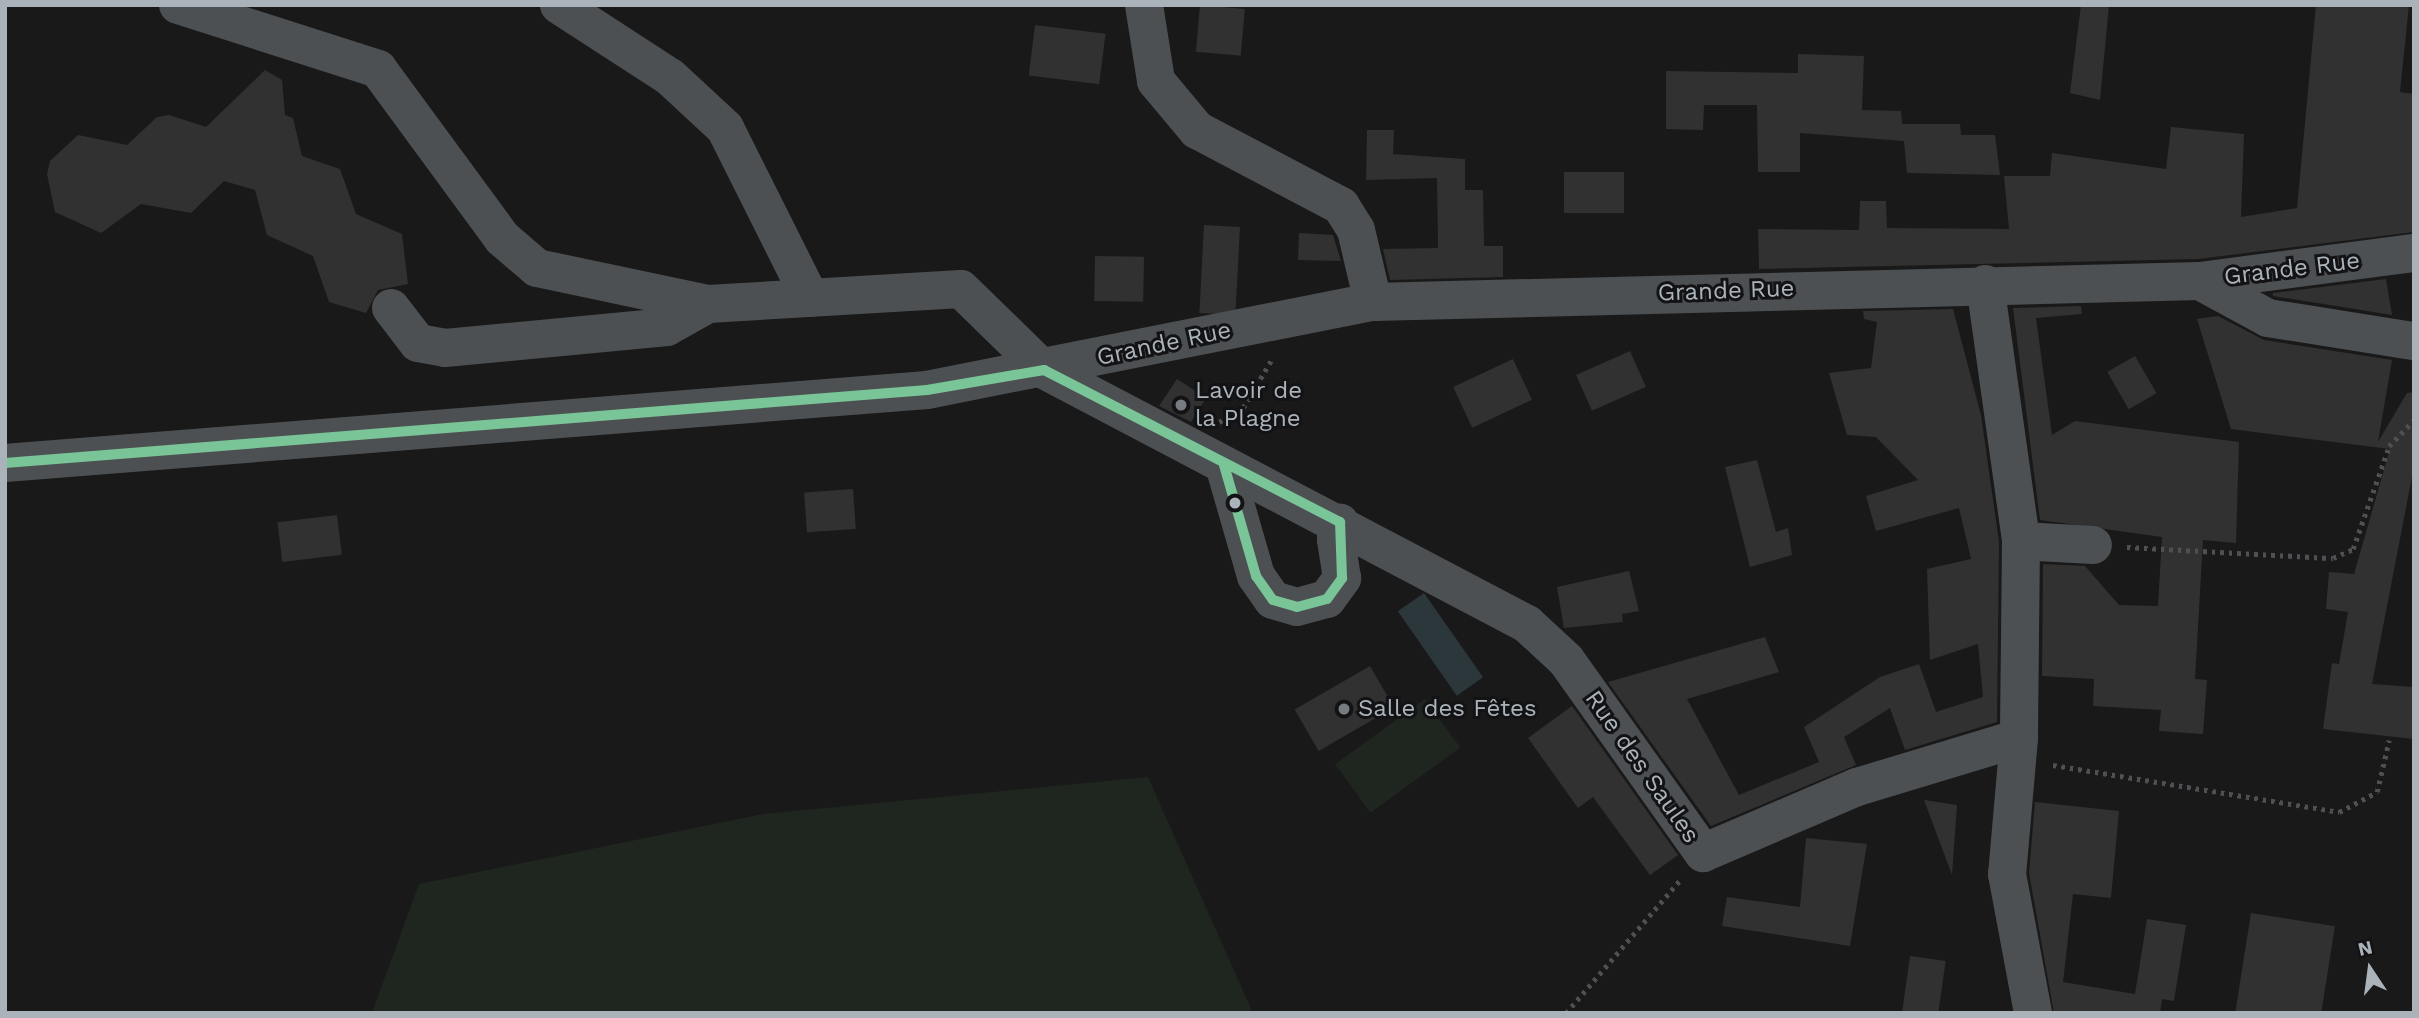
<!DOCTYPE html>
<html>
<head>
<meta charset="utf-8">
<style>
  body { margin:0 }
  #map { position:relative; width:2419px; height:1018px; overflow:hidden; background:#191919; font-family:"Work Sans",sans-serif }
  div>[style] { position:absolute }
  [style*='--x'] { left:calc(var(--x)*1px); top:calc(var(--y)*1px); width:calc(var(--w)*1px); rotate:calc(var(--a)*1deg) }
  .green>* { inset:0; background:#1f261f; transform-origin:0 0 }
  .water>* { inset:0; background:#2b373b; transform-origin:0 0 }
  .building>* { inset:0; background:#313131; transform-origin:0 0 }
  .path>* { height:4.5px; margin-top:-2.25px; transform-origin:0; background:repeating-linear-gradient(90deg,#4f5054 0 3.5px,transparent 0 8.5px) }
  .minor>* { height:38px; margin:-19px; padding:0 19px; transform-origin:19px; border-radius:19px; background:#4d5052 }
  .bus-1>* { height:10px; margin:-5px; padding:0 5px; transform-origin:5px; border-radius:5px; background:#7ac597 }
  .dots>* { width:19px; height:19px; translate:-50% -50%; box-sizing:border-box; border:4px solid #131315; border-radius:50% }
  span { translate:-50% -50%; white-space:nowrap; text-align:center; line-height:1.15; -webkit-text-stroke:6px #131315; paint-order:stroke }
  .street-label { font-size:24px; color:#aab2ba }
  .poi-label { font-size:24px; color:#aab2ba }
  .left { translate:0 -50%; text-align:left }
  .frame { position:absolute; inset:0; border:7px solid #aab2ba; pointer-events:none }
  .north { position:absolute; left:2335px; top:934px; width:70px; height:70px; -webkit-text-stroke:5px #131315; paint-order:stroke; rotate:347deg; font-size:19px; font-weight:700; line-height:28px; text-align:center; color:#aab2ba }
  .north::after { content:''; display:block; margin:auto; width:24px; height:32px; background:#aab2ba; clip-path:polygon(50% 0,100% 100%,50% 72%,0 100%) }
</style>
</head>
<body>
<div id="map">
  <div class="green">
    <div style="left:1425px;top:699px;width:60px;height:111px;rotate:54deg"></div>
    <div style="clip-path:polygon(1148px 777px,1253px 1013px,372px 1013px,419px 884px,763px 814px)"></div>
  </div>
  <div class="water">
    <div style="left:1424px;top:593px;width:103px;height:32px;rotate:55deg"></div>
  </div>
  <div class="building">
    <div style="left:1200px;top:5px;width:45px;height:47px;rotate:5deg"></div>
    <div style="clip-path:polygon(2081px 5px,2109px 5px,2100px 100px,2070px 93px)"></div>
    <div style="clip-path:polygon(2316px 5px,2409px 5px,2400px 92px,2414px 94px,2414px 232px,2198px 259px,1759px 269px,1758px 229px,1859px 230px,1860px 201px,1886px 201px,1887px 228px,2009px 229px,2004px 176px,2050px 176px,2052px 153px,2166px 169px,2171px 127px,2244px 134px,2241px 217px,2297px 208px)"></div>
    <div style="left:1035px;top:25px;width:71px;height:51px;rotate:7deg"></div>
    <div style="clip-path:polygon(1798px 54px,1864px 56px,1862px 110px,1901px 111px,1902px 124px,1960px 124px,1961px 135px,1995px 135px,2000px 175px,1907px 173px,1904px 141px,1800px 133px,1800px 172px,1758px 172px,1757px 105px,1704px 105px,1703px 130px,1666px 129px,1666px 71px,1798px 73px)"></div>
    <div style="clip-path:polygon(265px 70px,282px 80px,285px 115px,293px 118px,302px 156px,340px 169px,356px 214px,402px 234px,408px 284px,378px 290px,366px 313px,329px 302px,313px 256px,267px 235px,255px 190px,224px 181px,191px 213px,141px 204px,101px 233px,55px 212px,47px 174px,50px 161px,78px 135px,127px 145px,157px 117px,169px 115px,206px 127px)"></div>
    <div style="clip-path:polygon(1367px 130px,1394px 130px,1393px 154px,1465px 159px,1465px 190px,1483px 190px,1484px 246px,1503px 246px,1503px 277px,1390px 280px,1383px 249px,1438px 248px,1437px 178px,1366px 180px)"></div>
    <div style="left:1564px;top:172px;width:60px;height:41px"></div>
    <div style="left:1204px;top:225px;width:36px;height:88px;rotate:3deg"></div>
    <div style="clip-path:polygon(1299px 233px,1333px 235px,1341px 261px,1298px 260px)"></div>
    <div style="left:1095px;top:256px;width:49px;height:45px;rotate:1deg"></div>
    <div style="clip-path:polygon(2386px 279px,2392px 315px,2273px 296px,2273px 293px)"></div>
    <div style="clip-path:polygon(2081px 306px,2082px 314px,2036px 318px,2052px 435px,2075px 421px,2239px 442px,2236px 543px,2203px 540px,2195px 679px,2207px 680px,2203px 734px,2159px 731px,2161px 710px,2093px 706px,2094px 679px,2042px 676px,2043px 564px,2085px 566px,2119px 605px,2158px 606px,2162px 537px,2040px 520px,2013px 308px)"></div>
    <div style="clip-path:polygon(1953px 309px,1981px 415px,1999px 542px,1997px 722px,1905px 750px,1890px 708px,1844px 737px,1856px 765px,1711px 826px,1608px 682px,1765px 637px,1779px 672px,1687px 699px,1739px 795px,1819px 762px,1804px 727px,1880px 677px,1919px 664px,1936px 712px,1983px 697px,1978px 644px,1930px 660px,1927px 569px,1971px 559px,1959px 508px,1876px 531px,1866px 496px,1918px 480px,1876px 437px,1847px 435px,1829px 373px,1871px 368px,1877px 322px,1864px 319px,1863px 311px)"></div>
    <div style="clip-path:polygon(2218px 316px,2264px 340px,2392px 360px,2378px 442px,2407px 393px,2414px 392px,2414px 466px,2372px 684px,2414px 687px,2414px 739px,2323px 729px,2332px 663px,2339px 664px,2348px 612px,2326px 609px,2329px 572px,2354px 574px,2390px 449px,2231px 429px,2197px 319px)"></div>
    <div style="left:1630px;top:351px;width:39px;height:59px;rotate:66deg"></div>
    <div style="left:2135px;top:356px;width:43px;height:32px;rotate:60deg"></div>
    <div style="left:1513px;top:359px;width:45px;height:66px;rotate:65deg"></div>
    <div style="clip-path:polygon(1177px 379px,1206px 398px,1191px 422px,1159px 406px)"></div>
    <div style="clip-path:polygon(1757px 460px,1776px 532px,1788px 528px,1792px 555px,1750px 567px,1725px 467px)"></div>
    <div style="left:853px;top:489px;width:40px;height:49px;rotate:86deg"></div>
    <div style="left:337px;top:515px;width:40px;height:60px;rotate:83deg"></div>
    <div style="clip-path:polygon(1629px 571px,1639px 611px,1622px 614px,1623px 622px,1564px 628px,1557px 587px)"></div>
    <div style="left:1370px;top:666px;width:48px;height:87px;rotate:60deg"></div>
    <div style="clip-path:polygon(1572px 706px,1678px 855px,1650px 875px,1593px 797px,1578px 808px,1528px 738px)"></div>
    <div style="clip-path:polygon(1924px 800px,1957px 805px,1952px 875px)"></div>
    <div style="clip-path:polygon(2035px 802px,2119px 811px,2111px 898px,2073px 894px,2063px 982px,2135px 994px,2147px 919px,2186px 925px,2174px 1001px,2162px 999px,2160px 1013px,2054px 1013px,2029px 873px)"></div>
    <div style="clip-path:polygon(1806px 838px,1867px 844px,1850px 946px,1722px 926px,1727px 897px,1800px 907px)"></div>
    <div style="left:2251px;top:913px;width:85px;height:101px;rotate:9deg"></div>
    <div style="left:1910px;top:956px;width:36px;height:58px;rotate:8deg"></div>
  </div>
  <div class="path">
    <div style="--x:1219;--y:422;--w:28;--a:-30"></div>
    <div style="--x:1243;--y:408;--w:57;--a:-59.4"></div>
    <div style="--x:2127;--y:547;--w:206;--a:3.1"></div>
    <div style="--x:2333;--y:558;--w:22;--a:-24"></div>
    <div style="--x:2353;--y:549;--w:109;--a:-70.7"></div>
    <div style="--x:2389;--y:446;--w:36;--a:-46"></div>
    <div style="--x:2053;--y:765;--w:290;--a:9.3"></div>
    <div style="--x:2339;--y:812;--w:43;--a:-27.8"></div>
    <div style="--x:2377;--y:792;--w:53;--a:-77"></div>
    <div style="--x:1566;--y:1013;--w:174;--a:-49.4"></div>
  </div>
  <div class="minor">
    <div style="--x:178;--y:5;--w:210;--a:17.7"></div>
    <div style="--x:378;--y:69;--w:210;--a:53.7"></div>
    <div style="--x:502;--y:238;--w:46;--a:40.6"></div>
    <div style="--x:537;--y:268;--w:175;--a:11.9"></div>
    <div style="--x:708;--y:304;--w:253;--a:-3.4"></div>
    <div style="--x:961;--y:289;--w:116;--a:44.3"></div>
    <div style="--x:1044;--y:370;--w:546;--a:27.74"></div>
    <div style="--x:1527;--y:624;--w:53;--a:42.7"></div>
    <div style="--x:1566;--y:660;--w:237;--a:54.6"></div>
    <div style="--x:1703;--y:853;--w:168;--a:-23.2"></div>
    <div style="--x:1857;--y:787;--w:169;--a:-16.8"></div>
    <div style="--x:559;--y:5;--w:132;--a:33"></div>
    <div style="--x:670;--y:77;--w:75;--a:42.8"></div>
    <div style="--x:725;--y:128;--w:190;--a:63.4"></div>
    <div style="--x:1144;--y:5;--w:77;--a:81"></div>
    <div style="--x:1156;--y:81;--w:64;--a:50.1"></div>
    <div style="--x:1197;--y:130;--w:163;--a:27.8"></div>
    <div style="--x:1341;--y:206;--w:28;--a:58"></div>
    <div style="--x:1356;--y:230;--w:74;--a:76.7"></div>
    <div style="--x:2200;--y:281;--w:77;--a:28.6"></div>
    <div style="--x:2268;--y:318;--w:148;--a:9"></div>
    <div style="--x:1985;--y:284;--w:260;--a:82"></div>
    <div style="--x:2021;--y:541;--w:197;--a:90.6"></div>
    <div style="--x:2019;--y:738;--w:137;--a:95"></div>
    <div style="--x:2007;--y:874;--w:141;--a:79.4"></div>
    <div style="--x:391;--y:308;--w:44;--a:52.4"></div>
    <div style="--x:418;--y:343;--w:27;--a:10"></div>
    <div style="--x:445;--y:348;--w:223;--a:-5.4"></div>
    <div style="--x:667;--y:327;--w:47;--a:-29.3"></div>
    <div style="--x:5;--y:463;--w:925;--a:-4.53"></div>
    <div style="--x:927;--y:390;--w:455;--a:-11.2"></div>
    <div style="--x:1373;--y:302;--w:827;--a:-1.45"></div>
    <div style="--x:2200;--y:281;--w:216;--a:-7.5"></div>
    <div style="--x:1224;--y:465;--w:116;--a:73.9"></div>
    <div style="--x:1256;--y:576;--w:29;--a:55"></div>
    <div style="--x:1273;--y:600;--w:25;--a:16"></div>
    <div style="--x:1297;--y:607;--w:31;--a:-15"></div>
    <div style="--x:1327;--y:599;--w:26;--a:-54"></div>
    <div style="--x:1342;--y:578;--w:39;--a:-99"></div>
    <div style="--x:1336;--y:539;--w:17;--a:-77"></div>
    <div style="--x:2021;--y:541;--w:72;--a:3.2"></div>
  </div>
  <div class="bus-1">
    <div style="--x:1044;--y:370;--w:333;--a:27.2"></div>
    <div style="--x:5;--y:463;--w:925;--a:-4.53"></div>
    <div style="--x:927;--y:390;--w:119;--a:-9.7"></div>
    <div style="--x:1224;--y:465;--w:116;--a:73.9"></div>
    <div style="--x:1256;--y:576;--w:29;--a:55"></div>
    <div style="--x:1273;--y:600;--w:25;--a:16"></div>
    <div style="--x:1297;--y:607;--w:31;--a:-15"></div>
    <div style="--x:1327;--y:599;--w:26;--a:-54"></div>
    <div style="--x:1342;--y:578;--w:56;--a:-92"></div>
  </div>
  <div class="dots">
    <div style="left:1181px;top:405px;background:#777c82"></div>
    <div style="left:1235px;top:503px;background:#aab2ba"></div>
    <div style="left:1344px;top:709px;background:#777c82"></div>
  </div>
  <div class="street-label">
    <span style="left:2292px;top:269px;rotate:-7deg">Grande Rue</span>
    <span style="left:1726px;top:291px;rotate:-2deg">Grande Rue</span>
    <span style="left:1164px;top:344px;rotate:-12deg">Grande Rue</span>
    <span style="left:1642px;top:767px;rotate:55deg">Rue des Saules</span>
  </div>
  <div class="poi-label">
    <span class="left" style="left:1195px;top:405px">Lavoir de<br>la Plagne</span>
    <span class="left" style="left:1358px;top:709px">Salle des Fêtes</span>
  </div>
  <div class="frame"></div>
  <div class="north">N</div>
</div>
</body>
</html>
